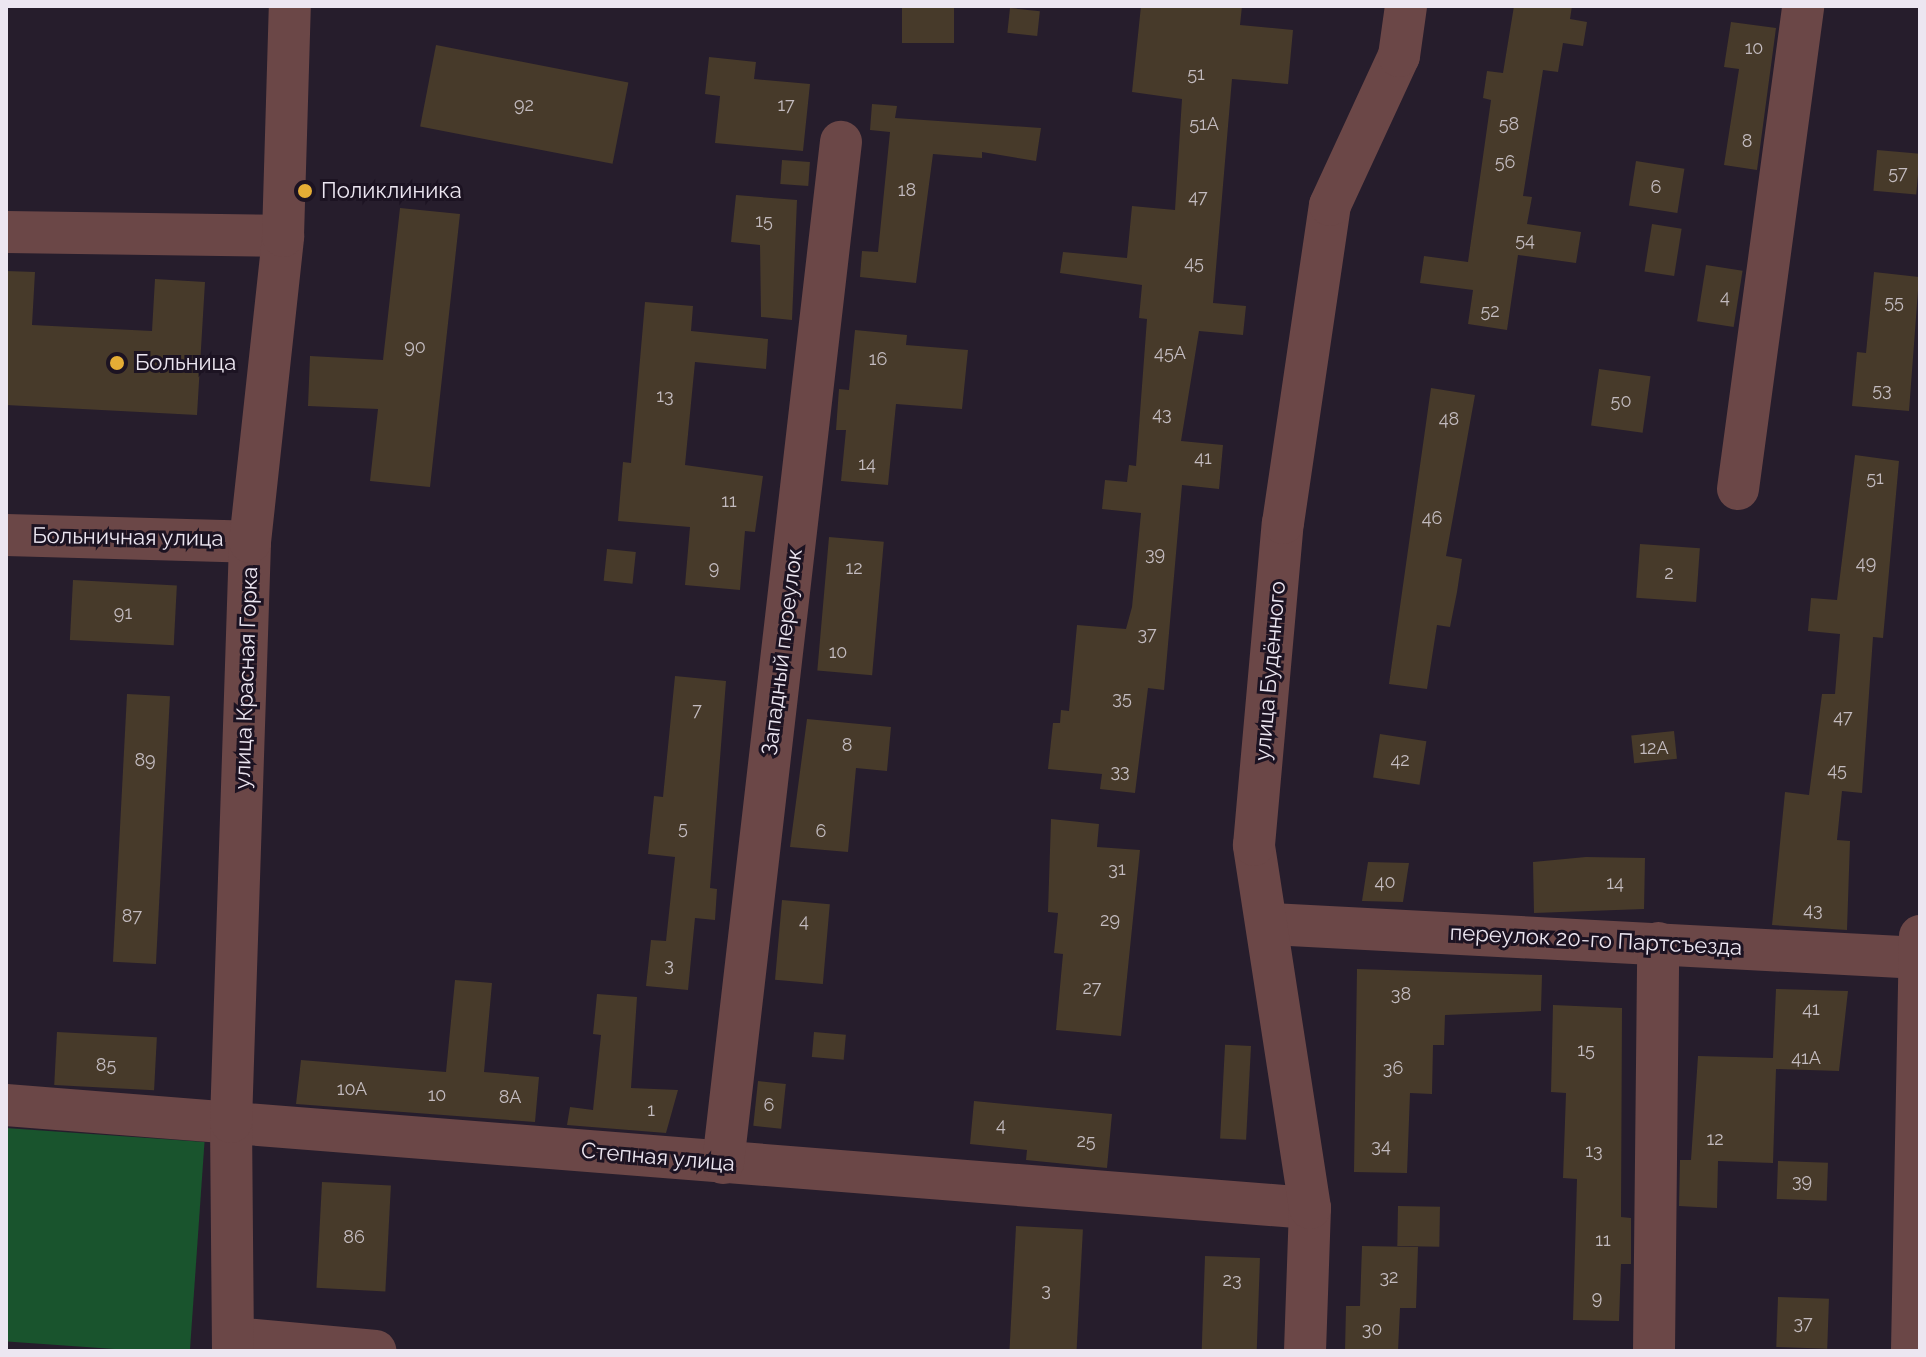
<!DOCTYPE html>
<html>
<head>
<meta charset="utf-8">
<style>
  body { margin:0 }
  #map { position:relative; width:1926px; height:1357px; overflow:hidden; background:#261d2c; font-family:Raleway,sans-serif }
  div>[style] { position:absolute }
  [style*='--x'] { left:calc(var(--x)*1px); top:calc(var(--y)*1px); width:calc(var(--w)*1px); rotate:calc(var(--a)*1deg) }
  .forest>* { inset:0; background:#19542d; transform-origin:0 0 }
  .building>* { inset:0; background:#473a2a; transform-origin:0 0 }
  .minor>* { height:42px; margin:-21px; padding:0 21px; transform-origin:21px; border-radius:21px; background:#6b4747 }
  .dots>* { width:22px; height:22px; translate:-50% -50%; box-sizing:border-box; border:4px solid #1c1322; border-radius:50% }
  span { translate:-50% -50%; white-space:nowrap; text-align:center; line-height:1.15; -webkit-text-stroke:6px #1c1322; paint-order:stroke }
  .number-label { font-size:18px; color:#c3bbbf }
  .number-label span { -webkit-text-stroke-width:0 }
  .poi-label { font-size:22px; color:#ece6f1 }
  .left { translate:0 -50%; text-align:left }
  .street-label { font-size:22px; color:#ece6f1 }
  .frame { position:absolute; inset:0; border:8px solid #ece6f1; pointer-events:none }
</style>
</head>
<body>
<div id="map">
  <div class="forest">
    <div style="left:6px;top:1128px;width:199px;height:213px;rotate:4deg"></div>
  </div>
  <div class="building">
    <div style="left:902px;top:6px;width:52px;height:37px"></div>
    <div style="clip-path:polygon(1141px 6px,1242px 6px,1240px 25px,1293px 30px,1288px 84px,1232px 79px,1213px 303px,1246px 306px,1243px 335px,1199px 331px,1181px 441px,1223px 445px,1219px 489px,1182px 485px,1164px 690px,1148px 688px,1135px 793px,1100px 789px,1102px 774px,1048px 769px,1053px 723px,1060px 723px,1061px 710px,1069px 711px,1077px 625px,1126px 629px,1132px 607px,1141px 513px,1102px 509px,1105px 480px,1127px 482px,1129px 465px,1136px 466px,1147px 319px,1139px 318px,1142px 285px,1060px 273px,1063px 252px,1127px 258px,1132px 206px,1175px 210px,1182px 99px,1132px 92px)"></div>
    <div style="clip-path:polygon(1514px 6px,1572px 6px,1570px 19px,1587px 22px,1583px 46px,1563px 43px,1558px 72px,1543px 70px,1523px 196px,1532px 197px,1527px 224px,1581px 232px,1576px 263px,1518px 255px,1507px 330px,1468px 324px,1473px 290px,1420px 283px,1424px 256px,1468px 262px,1491px 100px,1483px 98px,1487px 71px,1503px 73px)"></div>
    <div style="left:1010px;top:8px;width:30px;height:25px;rotate:6deg"></div>
    <div style="clip-path:polygon(1731px 22px,1776px 28px,1757px 170px,1724px 165px,1739px 69px,1724px 67px)"></div>
    <div style="left:436px;top:45px;width:196px;height:83px;rotate:11deg"></div>
    <div style="clip-path:polygon(709px 57px,756px 62px,754px 79px,810px 84px,803px 151px,715px 143px,720px 96px,705px 94px)"></div>
    <div style="clip-path:polygon(872px 104px,897px 106px,895px 118px,1041px 128px,1036px 161px,982px 152px,982px 158px,933px 154px,916px 283px,860px 277px,862px 251px,878px 252px,890px 132px,870px 130px)"></div>
    <div style="left:1877px;top:150px;width:43px;height:41px;rotate:5deg"></div>
    <div style="left:782px;top:160px;width:28px;height:24px;rotate:4deg"></div>
    <div style="left:1636px;top:161px;width:49px;height:45px;rotate:9deg"></div>
    <div style="clip-path:polygon(736px 195px,797px 200px,792px 320px,761px 317px,760px 245px,731px 242px)"></div>
    <div style="clip-path:polygon(400px 208px,460px 214px,430px 487px,370px 481px,378px 409px,308px 406px,310px 356px,383px 360px)"></div>
    <div style="left:1652px;top:224px;width:30px;height:48px;rotate:9deg"></div>
    <div style="left:1706px;top:265px;width:37px;height:57px;rotate:9deg"></div>
    <div style="clip-path:polygon(6px 271px,35px 272px,32px 325px,152px 331px,155px 279px,205px 282px,197px 415px,6px 405px)"></div>
    <div style="clip-path:polygon(1874px 272px,1919px 277px,1909px 411px,1852px 406px,1857px 352px,1866px 353px)"></div>
    <div style="clip-path:polygon(645px 302px,693px 306px,691px 331px,768px 339px,766px 369px,695px 362px,685px 465px,763px 476px,755px 532px,745px 531px,740px 590px,685px 585px,690px 527px,618px 521px,623px 462px,631px 463px)"></div>
    <div style="clip-path:polygon(855px 330px,907px 335px,906px 345px,968px 350px,962px 409px,896px 404px,888px 485px,841px 481px,846px 430px,836px 430px,839px 389px,849px 390px)"></div>
    <div style="left:1599px;top:369px;width:52px;height:57px;rotate:8deg"></div>
    <div style="clip-path:polygon(1431px 388px,1475px 395px,1446px 556px,1462px 559px,1457px 592px,1450px 627px,1437px 625px,1427px 689px,1389px 684px)"></div>
    <div style="clip-path:polygon(1855px 455px,1899px 461px,1883px 638px,1873px 637px,1862px 793px,1842px 791px,1837px 840px,1850px 841px,1847px 930px,1772px 925px,1785px 792px,1809px 795px,1822px 694px,1835px 694px,1840px 634px,1808px 631px,1811px 598px,1837px 600px)"></div>
    <div style="left:829px;top:537px;width:55px;height:134px;rotate:5deg"></div>
    <div style="left:1640px;top:544px;width:60px;height:54px;rotate:4deg"></div>
    <div style="left:607px;top:549px;width:29px;height:32px;rotate:6deg"></div>
    <div style="left:73px;top:580px;width:104px;height:60px;rotate:3deg"></div>
    <div style="clip-path:polygon(675px 676px,726px 681px,710px 888px,717px 889px,715px 920px,695px 918px,688px 990px,646px 986px,651px 940px,666px 941px,675px 857px,648px 854px,654px 796px,663px 797px)"></div>
    <div style="left:127px;top:694px;width:43px;height:268px;rotate:3deg"></div>
    <div style="clip-path:polygon(807px 719px,891px 727px,887px 771px,856px 768px,848px 852px,790px 847px)"></div>
    <div style="left:1674px;top:731px;width:28px;height:43px;rotate:84deg"></div>
    <div style="left:1380px;top:734px;width:47px;height:44px;rotate:9deg"></div>
    <div style="clip-path:polygon(1051px 819px,1099px 824px,1097px 847px,1140px 850px,1121px 1036px,1056px 1030px,1063px 954px,1054px 953px,1058px 913px,1048px 912px)"></div>
    <div style="clip-path:polygon(1586px 857px,1645px 858px,1644px 909px,1534px 913px,1533px 862px)"></div>
    <div style="clip-path:polygon(1368px 862px,1409px 863px,1403px 902px,1362px 901px)"></div>
    <div style="left:782px;top:900px;width:48px;height:80px;rotate:5deg"></div>
    <div style="clip-path:polygon(1357px 969px,1542px 975px,1541px 1011px,1445px 1015px,1444px 1045px,1433px 1045px,1432px 1094px,1410px 1093px,1407px 1173px,1354px 1172px)"></div>
    <div style="clip-path:polygon(455px 980px,492px 983px,484px 1072px,539px 1077px,535px 1122px,296px 1104px,301px 1060px,446px 1072px)"></div>
    <div style="clip-path:polygon(1776px 989px,1848px 991px,1839px 1071px,1776px 1069px,1773px 1163px,1718px 1161px,1717px 1208px,1679px 1206px,1680px 1160px,1691px 1160px,1698px 1056px,1773px 1058px)"></div>
    <div style="clip-path:polygon(597px 994px,637px 997px,631px 1088px,678px 1090px,666px 1133px,567px 1125px,570px 1107px,593px 1110px,601px 1035px,593px 1034px)"></div>
    <div style="clip-path:polygon(1553px 1005px,1622px 1008px,1621px 1217px,1631px 1218px,1631px 1264px,1621px 1264px,1619px 1321px,1573px 1320px,1577px 1179px,1563px 1178px,1566px 1093px,1551px 1092px)"></div>
    <div style="left:57px;top:1032px;width:100px;height:53px;rotate:3deg"></div>
    <div style="left:814px;top:1032px;width:32px;height:25px;rotate:5deg"></div>
    <div style="left:1251px;top:1046px;width:94px;height:26px;rotate:93deg"></div>
    <div style="left:758px;top:1081px;width:28px;height:45px;rotate:6deg"></div>
    <div style="clip-path:polygon(974px 1101px,1112px 1114px,1107px 1168px,1026px 1160px,1027px 1150px,970px 1144px)"></div>
    <div style="left:1778px;top:1161px;width:50px;height:38px;rotate:2deg"></div>
    <div style="left:322px;top:1182px;width:69px;height:106px;rotate:3deg"></div>
    <div style="left:1398px;top:1206px;width:42px;height:40px;rotate:1deg"></div>
    <div style="left:1016px;top:1226px;width:67px;height:125px;rotate:3deg"></div>
    <div style="clip-path:polygon(1362px 1246px,1418px 1247px,1416px 1308px,1400px 1308px,1398px 1351px,1345px 1351px,1346px 1306px,1360px 1306px)"></div>
    <div style="left:1205px;top:1256px;width:55px;height:95px;rotate:2deg"></div>
    <div style="left:1778px;top:1297px;width:51px;height:50px;rotate:2deg"></div>
  </div>
  <div class="minor">
    <div style="--x:6;--y:232;--w:277;--a:0.8"></div>
    <div style="--x:1738;--y:489;--w:487;--a:-82.3"></div>
    <div style="--x:6;--y:535;--w:244;--a:1.6"></div>
    <div style="--x:1271;--y:924;--w:650;--a:3"></div>
    <div style="--x:6;--y:1105;--w:1308;--a:4.52"></div>
    <div style="--x:723;--y:1163;--w:1028;--a:-83.41"></div>
    <div style="--x:233;--y:1338;--w:143;--a:5.2"></div>
    <div style="--x:233;--y:1351;--w:229;--a:-90.5"></div>
    <div style="--x:231;--y:1122;--w:580;--a:-88.12"></div>
    <div style="--x:250;--y:542;--w:308;--a:-83.8"></div>
    <div style="--x:283;--y:236;--w:230;--a:-88.3"></div>
    <div style="--x:1305;--y:1351;--w:143;--a:-88"></div>
    <div style="--x:1310;--y:1208;--w:367;--a:-98.8"></div>
    <div style="--x:1254;--y:845;--w:323;--a:-84.9"></div>
    <div style="--x:1283;--y:523;--w:321;--a:-81.6"></div>
    <div style="--x:1330;--y:205;--w:164;--a:-65.2"></div>
    <div style="--x:1399;--y:56;--w:50;--a:-82"></div>
    <div style="--x:1654;--y:1351;--w:408;--a:-89.4"></div>
    <div style="--x:1912;--y:1351;--w:415;--a:-88.9"></div>
  </div>
  <div class="dots">
    <div style="left:305px;top:191px;background:#e4ad35"></div>
    <div style="left:117px;top:363px;background:#e4ad35"></div>
  </div>
  <div class="number-label">
    <span style="left:1754px;top:48px">10</span>
    <span style="left:1196px;top:74px">51</span>
    <span style="left:524px;top:105px">92</span>
    <span style="left:786px;top:105px">17</span>
    <span style="left:1204px;top:124px">51А</span>
    <span style="left:1509px;top:124px">58</span>
    <span style="left:1747px;top:141px">8</span>
    <span style="left:1505px;top:162px">56</span>
    <span style="left:1898px;top:173px">57</span>
    <span style="left:1656px;top:187px">6</span>
    <span style="left:907px;top:190px">18</span>
    <span style="left:1198px;top:197px">47</span>
    <span style="left:764px;top:221px">15</span>
    <span style="left:1525px;top:240px">54</span>
    <span style="left:1194px;top:263px">45</span>
    <span style="left:1725px;top:297px">4</span>
    <span style="left:1894px;top:302px">55</span>
    <span style="left:1490px;top:311px">52</span>
    <span style="left:415px;top:347px">90</span>
    <span style="left:1170px;top:353px">45А</span>
    <span style="left:878px;top:359px">16</span>
    <span style="left:1882px;top:390px">53</span>
    <span style="left:665px;top:396px">13</span>
    <span style="left:1621px;top:401px">50</span>
    <span style="left:1162px;top:414px">43</span>
    <span style="left:1449px;top:419px">48</span>
    <span style="left:1203px;top:458px">41</span>
    <span style="left:867px;top:464px">14</span>
    <span style="left:1875px;top:478px">51</span>
    <span style="left:729px;top:501px">11</span>
    <span style="left:1432px;top:518px">46</span>
    <span style="left:1155px;top:554px">39</span>
    <span style="left:1866px;top:563px">49</span>
    <span style="left:714px;top:568px">9</span>
    <span style="left:854px;top:568px">12</span>
    <span style="left:1669px;top:573px">2</span>
    <span style="left:123px;top:613px">91</span>
    <span style="left:1147px;top:634px">37</span>
    <span style="left:838px;top:652px">10</span>
    <span style="left:1122px;top:698px">35</span>
    <span style="left:697px;top:710px">7</span>
    <span style="left:1843px;top:717px">47</span>
    <span style="left:847px;top:745px">8</span>
    <span style="left:1654px;top:748px">12А</span>
    <span style="left:145px;top:760px">89</span>
    <span style="left:1400px;top:760px">42</span>
    <span style="left:1837px;top:770px">45</span>
    <span style="left:1120px;top:771px">33</span>
    <span style="left:683px;top:828px">5</span>
    <span style="left:821px;top:831px">6</span>
    <span style="left:1117px;top:869px">31</span>
    <span style="left:1385px;top:882px">40</span>
    <span style="left:1615px;top:883px">14</span>
    <span style="left:1813px;top:910px">43</span>
    <span style="left:132px;top:916px">87</span>
    <span style="left:1110px;top:920px">29</span>
    <span style="left:804px;top:921px">4</span>
    <span style="left:669px;top:965px">3</span>
    <span style="left:1092px;top:988px">27</span>
    <span style="left:1401px;top:994px">38</span>
    <span style="left:1811px;top:1009px">41</span>
    <span style="left:1586px;top:1050px">15</span>
    <span style="left:1806px;top:1058px">41А</span>
    <span style="left:106px;top:1065px">85</span>
    <span style="left:1393px;top:1068px">36</span>
    <span style="left:352px;top:1089px">10А</span>
    <span style="left:437px;top:1095px">10</span>
    <span style="left:510px;top:1097px">8А</span>
    <span style="left:769px;top:1105px">6</span>
    <span style="left:651px;top:1110px">1</span>
    <span style="left:1001px;top:1125px">4</span>
    <span style="left:1715px;top:1139px">12</span>
    <span style="left:1086px;top:1141px">25</span>
    <span style="left:1381px;top:1146px">34</span>
    <span style="left:1594px;top:1151px">13</span>
    <span style="left:1802px;top:1181px">39</span>
    <span style="left:354px;top:1237px">86</span>
    <span style="left:1603px;top:1240px">11</span>
    <span style="left:1389px;top:1277px">32</span>
    <span style="left:1232px;top:1280px">23</span>
    <span style="left:1046px;top:1290px">3</span>
    <span style="left:1597px;top:1298px">9</span>
    <span style="left:1803px;top:1323px">37</span>
    <span style="left:1372px;top:1329px">30</span>
  </div>
  <div class="poi-label">
    <span class="left" style="left:321px;top:191px">Поликлиника</span>
    <span class="left" style="left:135px;top:363px">Больница</span>
  </div>
  <div class="street-label">
    <span style="left:128px;top:537px;rotate:1deg">Больничная улица</span>
    <span style="left:782px;top:652px;rotate:-83deg">Западный переулок</span>
    <span style="left:1270px;top:671px;rotate:-85deg">улица Будённого</span>
    <span style="left:246px;top:678px;rotate:-88deg">улица Красная Горка</span>
    <span style="left:1596px;top:940px;rotate:3deg">переулок 20-го Партсъезда</span>
    <span style="left:658px;top:1157px;rotate:5deg">Степная улица</span>
  </div>
  <div class="frame"></div>
</div>
</body>
</html>
